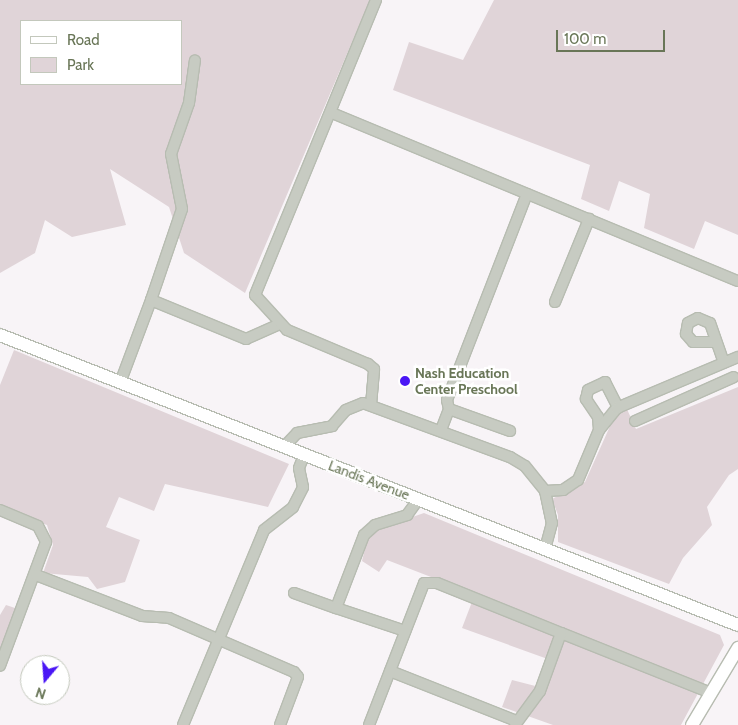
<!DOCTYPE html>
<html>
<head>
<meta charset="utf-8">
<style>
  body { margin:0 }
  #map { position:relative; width:738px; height:725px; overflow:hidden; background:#f8f4f7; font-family:Cabin,sans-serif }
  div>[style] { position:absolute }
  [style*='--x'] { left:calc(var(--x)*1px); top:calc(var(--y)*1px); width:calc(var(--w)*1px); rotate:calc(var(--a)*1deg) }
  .green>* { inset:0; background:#e0d4d8 }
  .roads { filter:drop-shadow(1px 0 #b7bcb1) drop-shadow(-1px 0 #b7bcb1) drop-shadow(0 1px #b7bcb1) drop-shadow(0 -1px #b7bcb1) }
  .minor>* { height:10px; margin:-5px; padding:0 5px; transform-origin:5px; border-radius:5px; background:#c7cbc2 }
  .major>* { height:12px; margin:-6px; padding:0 6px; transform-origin:6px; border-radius:6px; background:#fff }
  .dots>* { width:14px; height:14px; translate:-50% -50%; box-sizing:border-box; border:2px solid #fff; border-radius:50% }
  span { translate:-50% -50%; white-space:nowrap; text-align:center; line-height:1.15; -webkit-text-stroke:5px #fff; paint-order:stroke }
  .poi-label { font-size:14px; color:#697657; font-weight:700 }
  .left { translate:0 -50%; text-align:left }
  .street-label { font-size:14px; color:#697657 }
  .legend { position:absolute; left:20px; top:20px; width:162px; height:65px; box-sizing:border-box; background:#fff; border:1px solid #c3c8bc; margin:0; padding:6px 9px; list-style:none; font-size:15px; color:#697657 }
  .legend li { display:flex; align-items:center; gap:10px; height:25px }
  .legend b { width:25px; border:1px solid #c3c8bc }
  .north { position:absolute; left:20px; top:655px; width:50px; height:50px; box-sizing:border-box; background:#fff; border:1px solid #c3c8bc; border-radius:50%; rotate:198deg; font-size:14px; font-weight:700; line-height:20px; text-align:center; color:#697657 }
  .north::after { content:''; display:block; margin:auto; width:18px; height:22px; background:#4a16f5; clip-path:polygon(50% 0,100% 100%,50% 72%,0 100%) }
  .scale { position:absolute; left:556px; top:30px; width:109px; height:22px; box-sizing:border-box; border:2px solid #697657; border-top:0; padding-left:6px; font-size:15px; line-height:18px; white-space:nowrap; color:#697657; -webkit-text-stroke:4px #fff; paint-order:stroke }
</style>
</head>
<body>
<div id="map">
  <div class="green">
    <div style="clip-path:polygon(evenodd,0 0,370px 0,245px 293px,184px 253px,169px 207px,110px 169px,126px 225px,72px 237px,45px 220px,35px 253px,0 273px,0 0,21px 21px,181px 21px,181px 84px,21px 84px,21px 21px)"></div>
    <div style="clip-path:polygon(494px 0,738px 0,738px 235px,705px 221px,694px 249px,644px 228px,650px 194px,619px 181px,609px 211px,581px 199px,590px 165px,393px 90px,409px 42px,463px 60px)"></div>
    <div style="clip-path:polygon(14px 350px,289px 464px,268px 507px,165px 484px,154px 511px,119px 497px,106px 527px,140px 540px,125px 582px,97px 589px,88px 577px,43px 573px,53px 545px,47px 525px,0 507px,0 385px)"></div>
    <div style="clip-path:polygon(738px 387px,738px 469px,729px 475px,707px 507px,712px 525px,683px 558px,669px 584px,558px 542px,558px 515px,552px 499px,585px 482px,615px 415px,626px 407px,636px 429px)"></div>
    <div style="clip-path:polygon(424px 513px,720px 635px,724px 645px,681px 725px,553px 725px,502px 707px,512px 680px,547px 689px,556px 662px,462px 628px,475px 594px,387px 560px,379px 572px,362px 561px,369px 532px)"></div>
    <div style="clip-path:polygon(6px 605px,18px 609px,0 654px,0 615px)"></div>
  </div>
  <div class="roads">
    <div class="minor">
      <div style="--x:332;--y:113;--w:439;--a:22.5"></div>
      <div style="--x:151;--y:300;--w:96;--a:-71.2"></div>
      <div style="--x:182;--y:209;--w:56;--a:-101.3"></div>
      <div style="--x:171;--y:154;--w:54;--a:-70.6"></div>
      <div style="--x:189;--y:103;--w:43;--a:-82.1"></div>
      <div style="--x:555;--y:302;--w:90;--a:-67.7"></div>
      <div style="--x:716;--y:342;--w:23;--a:180"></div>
      <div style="--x:693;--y:342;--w:11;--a:-131"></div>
      <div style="--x:686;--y:334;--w:11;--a:-80"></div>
      <div style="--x:688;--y:323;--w:11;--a:-27"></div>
      <div style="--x:698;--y:318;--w:13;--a:23"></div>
      <div style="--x:710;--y:323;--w:42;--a:70.7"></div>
      <div style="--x:120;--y:383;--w:89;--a:-69.5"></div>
      <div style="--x:151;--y:300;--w:103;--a:22.3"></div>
      <div style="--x:246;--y:339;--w:37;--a:-24"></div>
      <div style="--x:371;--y:405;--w:36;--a:-85"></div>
      <div style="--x:374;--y:369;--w:8;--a:-140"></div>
      <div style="--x:368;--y:364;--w:88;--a:-157.2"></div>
      <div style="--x:287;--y:330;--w:47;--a:-132.4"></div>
      <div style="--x:255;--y:295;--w:319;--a:-67.7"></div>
      <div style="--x:449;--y:409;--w:9;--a:-103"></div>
      <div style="--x:447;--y:400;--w:221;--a:-68.8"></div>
      <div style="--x:635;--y:421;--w:108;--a:-24"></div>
      <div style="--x:441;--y:430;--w:22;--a:-69"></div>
      <div style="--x:449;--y:409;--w:65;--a:19.8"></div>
      <div style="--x:599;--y:430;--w:13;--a:-94"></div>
      <div style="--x:598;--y:417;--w:22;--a:-124"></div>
      <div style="--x:586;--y:399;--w:9;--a:-77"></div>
      <div style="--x:588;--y:390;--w:19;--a:-25"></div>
      <div style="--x:605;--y:382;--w:29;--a:63"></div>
      <div style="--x:284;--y:447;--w:19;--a:-47"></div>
      <div style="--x:297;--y:433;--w:36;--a:-11"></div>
      <div style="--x:332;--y:426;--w:21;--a:-49"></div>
      <div style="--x:346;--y:410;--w:18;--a:-22"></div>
      <div style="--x:363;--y:403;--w:157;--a:20.2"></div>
      <div style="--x:510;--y:457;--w:17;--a:31"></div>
      <div style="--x:525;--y:466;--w:32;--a:51"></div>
      <div style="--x:545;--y:491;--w:33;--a:78"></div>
      <div style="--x:552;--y:523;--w:28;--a:105"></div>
      <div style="--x:545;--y:491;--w:18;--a:-3"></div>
      <div style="--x:563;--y:490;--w:18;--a:-34"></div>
      <div style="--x:578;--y:480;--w:54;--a:-67.2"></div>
      <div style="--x:599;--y:430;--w:28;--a:-51"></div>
      <div style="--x:617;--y:408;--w:131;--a:-22.9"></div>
      <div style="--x:0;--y:510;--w:41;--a:22.8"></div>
      <div style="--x:38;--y:526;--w:18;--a:63"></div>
      <div style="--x:46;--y:542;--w:132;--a:110.4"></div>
      <div style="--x:36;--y:575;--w:114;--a:21.1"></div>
      <div style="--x:142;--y:616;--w:27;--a:4"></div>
      <div style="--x:169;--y:618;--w:136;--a:23.4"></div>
      <div style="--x:294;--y:672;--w:6;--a:51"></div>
      <div style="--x:298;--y:677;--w:51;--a:110.6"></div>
      <div style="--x:294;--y:593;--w:45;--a:19.7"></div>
      <div style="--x:336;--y:608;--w:78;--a:-69"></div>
      <div style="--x:364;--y:535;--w:15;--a:-42"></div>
      <div style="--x:375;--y:525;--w:34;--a:-17"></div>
      <div style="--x:407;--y:515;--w:19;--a:-54"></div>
      <div style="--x:336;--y:608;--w:73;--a:18.4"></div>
      <div style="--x:561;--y:633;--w:162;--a:21.8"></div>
      <div style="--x:390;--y:671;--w:133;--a:21.6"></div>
      <div style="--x:183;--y:725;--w:211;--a:-67.4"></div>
      <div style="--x:264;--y:530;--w:37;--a:-38"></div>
      <div style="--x:293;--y:507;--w:22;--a:-63"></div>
      <div style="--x:303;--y:487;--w:19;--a:-102"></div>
      <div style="--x:299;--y:468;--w:14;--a:-69"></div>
      <div style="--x:369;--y:725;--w:152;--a:-68.8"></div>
      <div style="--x:424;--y:583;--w:13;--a:0"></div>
      <div style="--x:437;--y:583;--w:134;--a:22"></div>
      <div style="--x:561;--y:633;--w:62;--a:109.9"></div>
      <div style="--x:540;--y:691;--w:42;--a:126.3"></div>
    </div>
    <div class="major">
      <div style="--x:0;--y:335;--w:793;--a:21.45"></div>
      <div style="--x:692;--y:725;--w:90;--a:-59.1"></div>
    </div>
  </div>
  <div class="dots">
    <div style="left:405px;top:381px;background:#4a16f5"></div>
  </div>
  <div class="poi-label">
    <span class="left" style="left:415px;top:381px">Nash Education<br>Center Preschool</span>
  </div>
  <div class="street-label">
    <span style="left:369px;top:480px;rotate:21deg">Landis Avenue</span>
  </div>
  <ul class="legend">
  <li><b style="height:6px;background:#fff"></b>Road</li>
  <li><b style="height:14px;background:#e0d4d8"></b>Park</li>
  </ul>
  <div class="north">N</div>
  <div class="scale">100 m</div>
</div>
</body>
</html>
